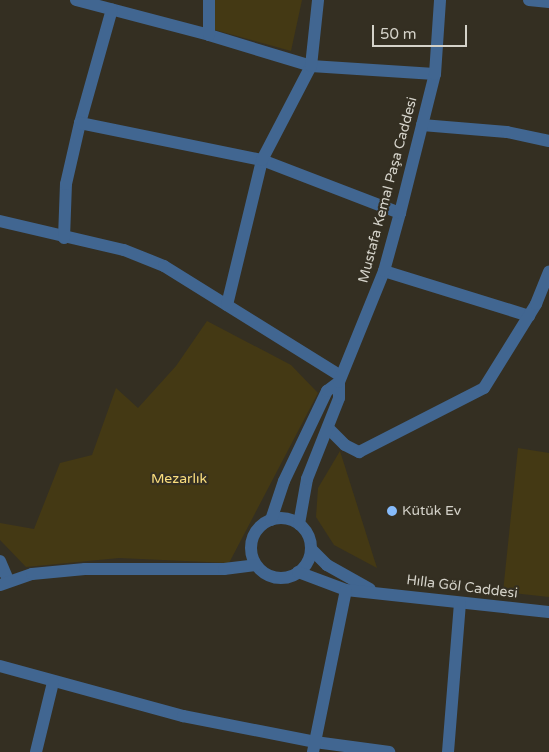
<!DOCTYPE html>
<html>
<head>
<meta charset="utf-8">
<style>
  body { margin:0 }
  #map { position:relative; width:549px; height:752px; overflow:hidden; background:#342f22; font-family:"Varela Round",sans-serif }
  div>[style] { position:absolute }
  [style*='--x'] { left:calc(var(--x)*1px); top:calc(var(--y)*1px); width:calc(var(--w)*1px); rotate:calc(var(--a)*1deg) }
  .green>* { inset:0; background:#443914 }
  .minor>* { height:12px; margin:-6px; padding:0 6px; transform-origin:6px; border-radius:6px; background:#416691 }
  .minor>.ring { margin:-6px; padding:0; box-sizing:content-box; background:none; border:12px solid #416691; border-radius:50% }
  .dots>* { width:14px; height:14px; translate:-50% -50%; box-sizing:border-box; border:2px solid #342f22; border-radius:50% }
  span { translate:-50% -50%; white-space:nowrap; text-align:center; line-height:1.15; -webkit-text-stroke:4.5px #342f22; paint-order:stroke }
  .street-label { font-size:14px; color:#d4d2c9 }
  .park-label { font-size:14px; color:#fbde7e }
  .poi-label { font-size:14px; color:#d4d2c9 }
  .left { translate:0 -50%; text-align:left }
  .scale { position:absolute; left:372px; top:25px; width:95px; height:22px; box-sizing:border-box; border:2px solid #d4d2c9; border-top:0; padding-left:6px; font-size:15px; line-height:18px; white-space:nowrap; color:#d4d2c9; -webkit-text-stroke:4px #342f22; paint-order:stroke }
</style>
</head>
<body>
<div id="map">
  <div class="green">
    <div style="clip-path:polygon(215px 0,302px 0,291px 51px,215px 30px)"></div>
    <div style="clip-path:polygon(207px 321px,291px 365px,318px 393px,229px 563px,119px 558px,26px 567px,0 540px,0 523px,34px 529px,60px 463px,92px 455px,116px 388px,138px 408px,176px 366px)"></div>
    <div style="clip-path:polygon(518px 448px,549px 453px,549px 597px,503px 592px)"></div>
    <div style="clip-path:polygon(340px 451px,377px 568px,334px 545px,316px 517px,318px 488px)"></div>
  </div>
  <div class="minor">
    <div style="--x:76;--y:0;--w:138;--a:14.7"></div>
    <div style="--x:209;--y:35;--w:107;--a:16.9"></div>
    <div style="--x:311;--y:66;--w:124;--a:3.7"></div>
    <div style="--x:529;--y:0;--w:20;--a:6"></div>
    <div style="--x:209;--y:35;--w:35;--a:-90"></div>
    <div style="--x:80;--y:123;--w:118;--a:-74.3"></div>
    <div style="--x:422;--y:125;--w:85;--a:4.7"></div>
    <div style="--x:507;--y:132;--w:43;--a:12.1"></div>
    <div style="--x:0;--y:221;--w:127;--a:13.2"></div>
    <div style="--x:124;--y:250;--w:43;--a:21.8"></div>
    <div style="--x:164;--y:266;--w:208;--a:31.9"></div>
    <div style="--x:64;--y:238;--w:54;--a:-87.9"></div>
    <div style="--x:66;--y:184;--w:63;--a:-77.1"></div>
    <div style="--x:80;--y:123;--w:186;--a:11.5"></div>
    <div style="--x:262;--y:160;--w:148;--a:21"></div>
    <div style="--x:384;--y:271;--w:152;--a:17.2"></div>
    <div style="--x:227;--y:305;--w:149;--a:-76.4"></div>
    <div style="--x:262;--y:160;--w:106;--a:-62.5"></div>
    <div style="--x:311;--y:66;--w:66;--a:-83.9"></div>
    <div style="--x:328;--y:428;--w:24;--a:45"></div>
    <div style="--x:345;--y:445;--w:16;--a:27"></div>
    <div style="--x:359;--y:452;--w:140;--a:-27.1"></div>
    <div style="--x:484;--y:388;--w:99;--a:-58.2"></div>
    <div style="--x:536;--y:304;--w:35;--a:-68"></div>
    <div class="ring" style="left:251px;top:518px;width:48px;height:48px"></div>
    <div style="--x:271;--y:520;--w:41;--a:-71.6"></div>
    <div style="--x:284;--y:481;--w:100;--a:-64.5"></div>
    <div style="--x:327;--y:391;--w:15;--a:-37"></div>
    <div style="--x:299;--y:524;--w:46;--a:-79.9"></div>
    <div style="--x:307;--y:479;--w:87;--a:-68.4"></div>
    <div style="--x:339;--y:398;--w:16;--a:-90"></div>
    <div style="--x:339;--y:382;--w:120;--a:-67.9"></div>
    <div style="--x:384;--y:271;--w:60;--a:-74.6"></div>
    <div style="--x:400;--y:213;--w:143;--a:-75.9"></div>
    <div style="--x:435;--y:74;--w:74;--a:-86.1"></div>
    <div style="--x:311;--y:549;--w:23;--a:45"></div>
    <div style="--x:327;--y:565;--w:49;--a:29.2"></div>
    <div style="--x:0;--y:561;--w:21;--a:67"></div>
    <div style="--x:298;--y:572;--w:51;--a:20.6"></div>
    <div style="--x:346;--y:590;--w:204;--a:6.2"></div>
    <div style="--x:0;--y:585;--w:34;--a:-19"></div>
    <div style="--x:32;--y:574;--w:53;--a:-5.4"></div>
    <div style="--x:85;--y:569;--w:139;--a:0"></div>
    <div style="--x:224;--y:569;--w:32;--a:-7"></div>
    <div style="--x:0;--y:666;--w:190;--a:15.3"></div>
    <div style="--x:183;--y:716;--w:135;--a:11.1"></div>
    <div style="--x:315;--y:742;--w:75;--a:7.7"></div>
    <div style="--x:36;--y:752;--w:72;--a:-76.3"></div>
    <div style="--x:313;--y:752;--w:165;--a:-78.5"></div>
    <div style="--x:448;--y:752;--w:149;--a:-85.4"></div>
  </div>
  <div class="dots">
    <div style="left:392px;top:511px;background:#86bbfb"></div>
  </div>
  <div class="street-label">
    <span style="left:388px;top:190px;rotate:-75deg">Mustafa Kemal Paşa Caddesi</span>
    <span style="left:462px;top:587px;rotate:7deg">Hılla Göl Caddesi</span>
  </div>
  <div class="park-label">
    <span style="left:179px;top:479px">Mezarlık</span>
  </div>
  <div class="poi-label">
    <span class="left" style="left:402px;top:511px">Kütük Ev</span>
  </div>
  <div class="scale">50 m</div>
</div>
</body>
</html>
